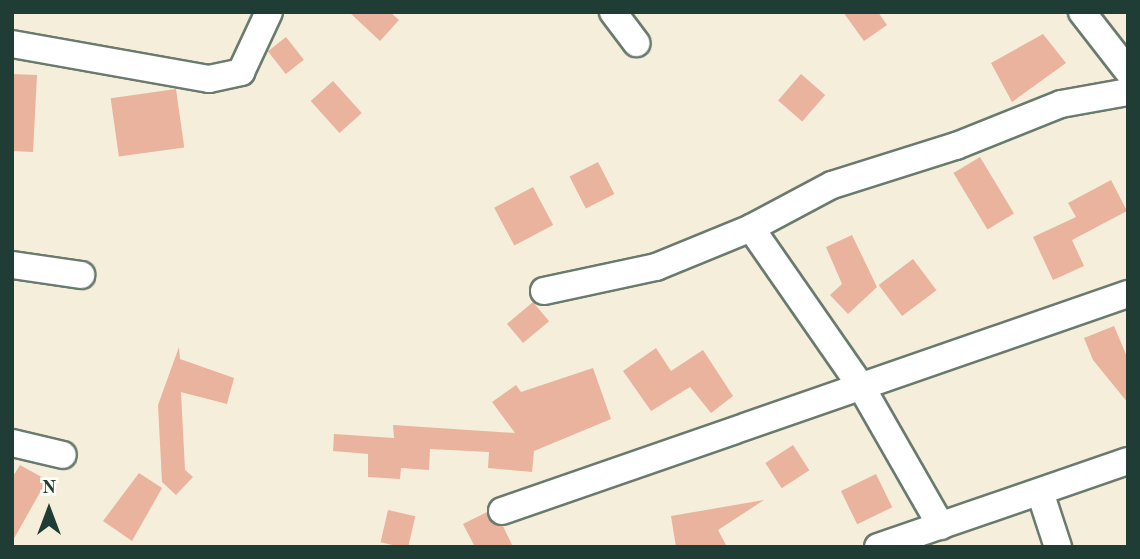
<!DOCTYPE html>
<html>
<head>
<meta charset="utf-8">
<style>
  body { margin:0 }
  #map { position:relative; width:1140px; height:559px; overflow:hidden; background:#f5eeda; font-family:"Old Standard TT",serif }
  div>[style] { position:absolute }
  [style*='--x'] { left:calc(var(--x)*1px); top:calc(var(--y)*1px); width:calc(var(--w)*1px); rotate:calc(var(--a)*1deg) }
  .building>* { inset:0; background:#eab39d; transform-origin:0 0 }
  .roads { filter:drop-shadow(2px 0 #6a7b6e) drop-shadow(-2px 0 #6a7b6e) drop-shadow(0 2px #6a7b6e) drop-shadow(0 -2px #6a7b6e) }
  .minor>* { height:26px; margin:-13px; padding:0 13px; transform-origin:13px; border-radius:13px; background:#fff }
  span { translate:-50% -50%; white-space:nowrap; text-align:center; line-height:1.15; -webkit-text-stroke:5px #fdfcf7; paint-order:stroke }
  .frame { position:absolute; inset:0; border:14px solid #1f3d34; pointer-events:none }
  .north { position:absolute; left:14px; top:475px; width:70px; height:70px; -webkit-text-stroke:5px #fdfcf7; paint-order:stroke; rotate:0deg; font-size:19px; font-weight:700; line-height:28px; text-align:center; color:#1f3d34 }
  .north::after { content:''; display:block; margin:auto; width:24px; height:32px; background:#1f3d34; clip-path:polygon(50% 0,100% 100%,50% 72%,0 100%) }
</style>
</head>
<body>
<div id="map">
  <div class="building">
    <div style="clip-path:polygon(349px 12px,390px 12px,399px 20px,380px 41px)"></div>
    <div style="clip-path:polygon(843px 12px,878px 12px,887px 25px,864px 41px)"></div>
    <div style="clip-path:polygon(1043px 34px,1066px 63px,1012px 102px,991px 63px)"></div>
    <div style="left:286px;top:37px;width:29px;height:23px;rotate:52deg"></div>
    <div style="clip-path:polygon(12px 74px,37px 75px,33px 152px,12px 151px)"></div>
    <div style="left:801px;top:74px;width:32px;height:35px;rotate:41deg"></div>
    <div style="left:333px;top:81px;width:43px;height:30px;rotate:48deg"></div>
    <div style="left:176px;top:89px;width:59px;height:66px;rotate:82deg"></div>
    <div style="left:980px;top:157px;width:66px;height:31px;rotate:59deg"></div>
    <div style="left:598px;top:162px;width:36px;height:32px;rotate:63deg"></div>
    <div style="clip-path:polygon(1111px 180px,1127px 211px,1072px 240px,1084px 266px,1053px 280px,1033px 237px,1076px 217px,1068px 203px)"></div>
    <div style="left:533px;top:187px;width:43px;height:44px;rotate:62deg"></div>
    <div style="clip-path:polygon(852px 235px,877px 287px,848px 314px,830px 295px,842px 284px,826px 247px)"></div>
    <div style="left:913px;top:259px;width:39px;height:43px;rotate:53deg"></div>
    <div style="left:533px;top:302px;width:25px;height:34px;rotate:50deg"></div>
    <div style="clip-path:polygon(1114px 326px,1128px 359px,1128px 403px,1093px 360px,1084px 338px)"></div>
    <div style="clip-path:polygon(179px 347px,180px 359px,234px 378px,227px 404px,181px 392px,185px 470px,193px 477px,176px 495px,162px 482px,158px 405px)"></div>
    <div style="clip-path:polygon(656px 348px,671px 371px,703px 350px,733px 396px,711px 413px,690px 387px,651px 411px,623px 371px)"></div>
    <div style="clip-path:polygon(593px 368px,611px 419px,534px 451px,532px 472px,488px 468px,489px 452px,430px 449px,429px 470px,401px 468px,400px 479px,368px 477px,368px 454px,333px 451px,334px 434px,394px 438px,393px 425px,515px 433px,492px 402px,516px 385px,521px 392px)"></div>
    <div style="left:793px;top:445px;width:30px;height:33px;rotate:57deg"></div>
    <div style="clip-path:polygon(20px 465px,47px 480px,12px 542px,12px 478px)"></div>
    <div style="clip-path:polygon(139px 473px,162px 488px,132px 541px,103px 521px)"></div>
    <div style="left:876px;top:474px;width:37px;height:39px;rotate:64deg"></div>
    <div style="clip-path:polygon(764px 500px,718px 530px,727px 547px,676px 547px,671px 516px)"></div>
    <div style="left:388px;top:510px;width:28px;height:33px;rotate:13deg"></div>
    <div style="clip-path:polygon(487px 512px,503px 526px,513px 547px,475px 547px,463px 524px)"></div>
  </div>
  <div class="roads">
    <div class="minor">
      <div style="--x:613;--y:12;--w:39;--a:53"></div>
      <div style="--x:1082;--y:12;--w:75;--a:52.1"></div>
      <div style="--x:12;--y:44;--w:200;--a:10.1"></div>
      <div style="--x:209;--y:79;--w:33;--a:-12"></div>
      <div style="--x:241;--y:72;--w:66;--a:-65"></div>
      <div style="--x:751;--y:228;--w:195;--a:55.2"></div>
      <div style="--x:862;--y:388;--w:159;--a:60.2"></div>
      <div style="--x:12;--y:265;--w:70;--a:8.2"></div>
      <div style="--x:544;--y:291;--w:115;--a:-12.1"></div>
      <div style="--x:656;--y:267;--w:103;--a:-22.3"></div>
      <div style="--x:751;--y:228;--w:92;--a:-28"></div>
      <div style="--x:832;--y:185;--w:130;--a:-17.5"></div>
      <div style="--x:956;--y:146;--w:113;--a:-21.8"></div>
      <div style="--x:1061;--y:104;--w:68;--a:-10.2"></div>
      <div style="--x:12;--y:443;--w:52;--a:13.2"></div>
      <div style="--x:1041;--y:495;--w:55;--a:71.9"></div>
      <div style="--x:502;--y:511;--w:663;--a:-19.12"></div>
      <div style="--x:878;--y:547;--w:264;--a:-19"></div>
    </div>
  </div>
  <div class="frame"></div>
  <div class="north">N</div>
</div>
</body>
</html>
